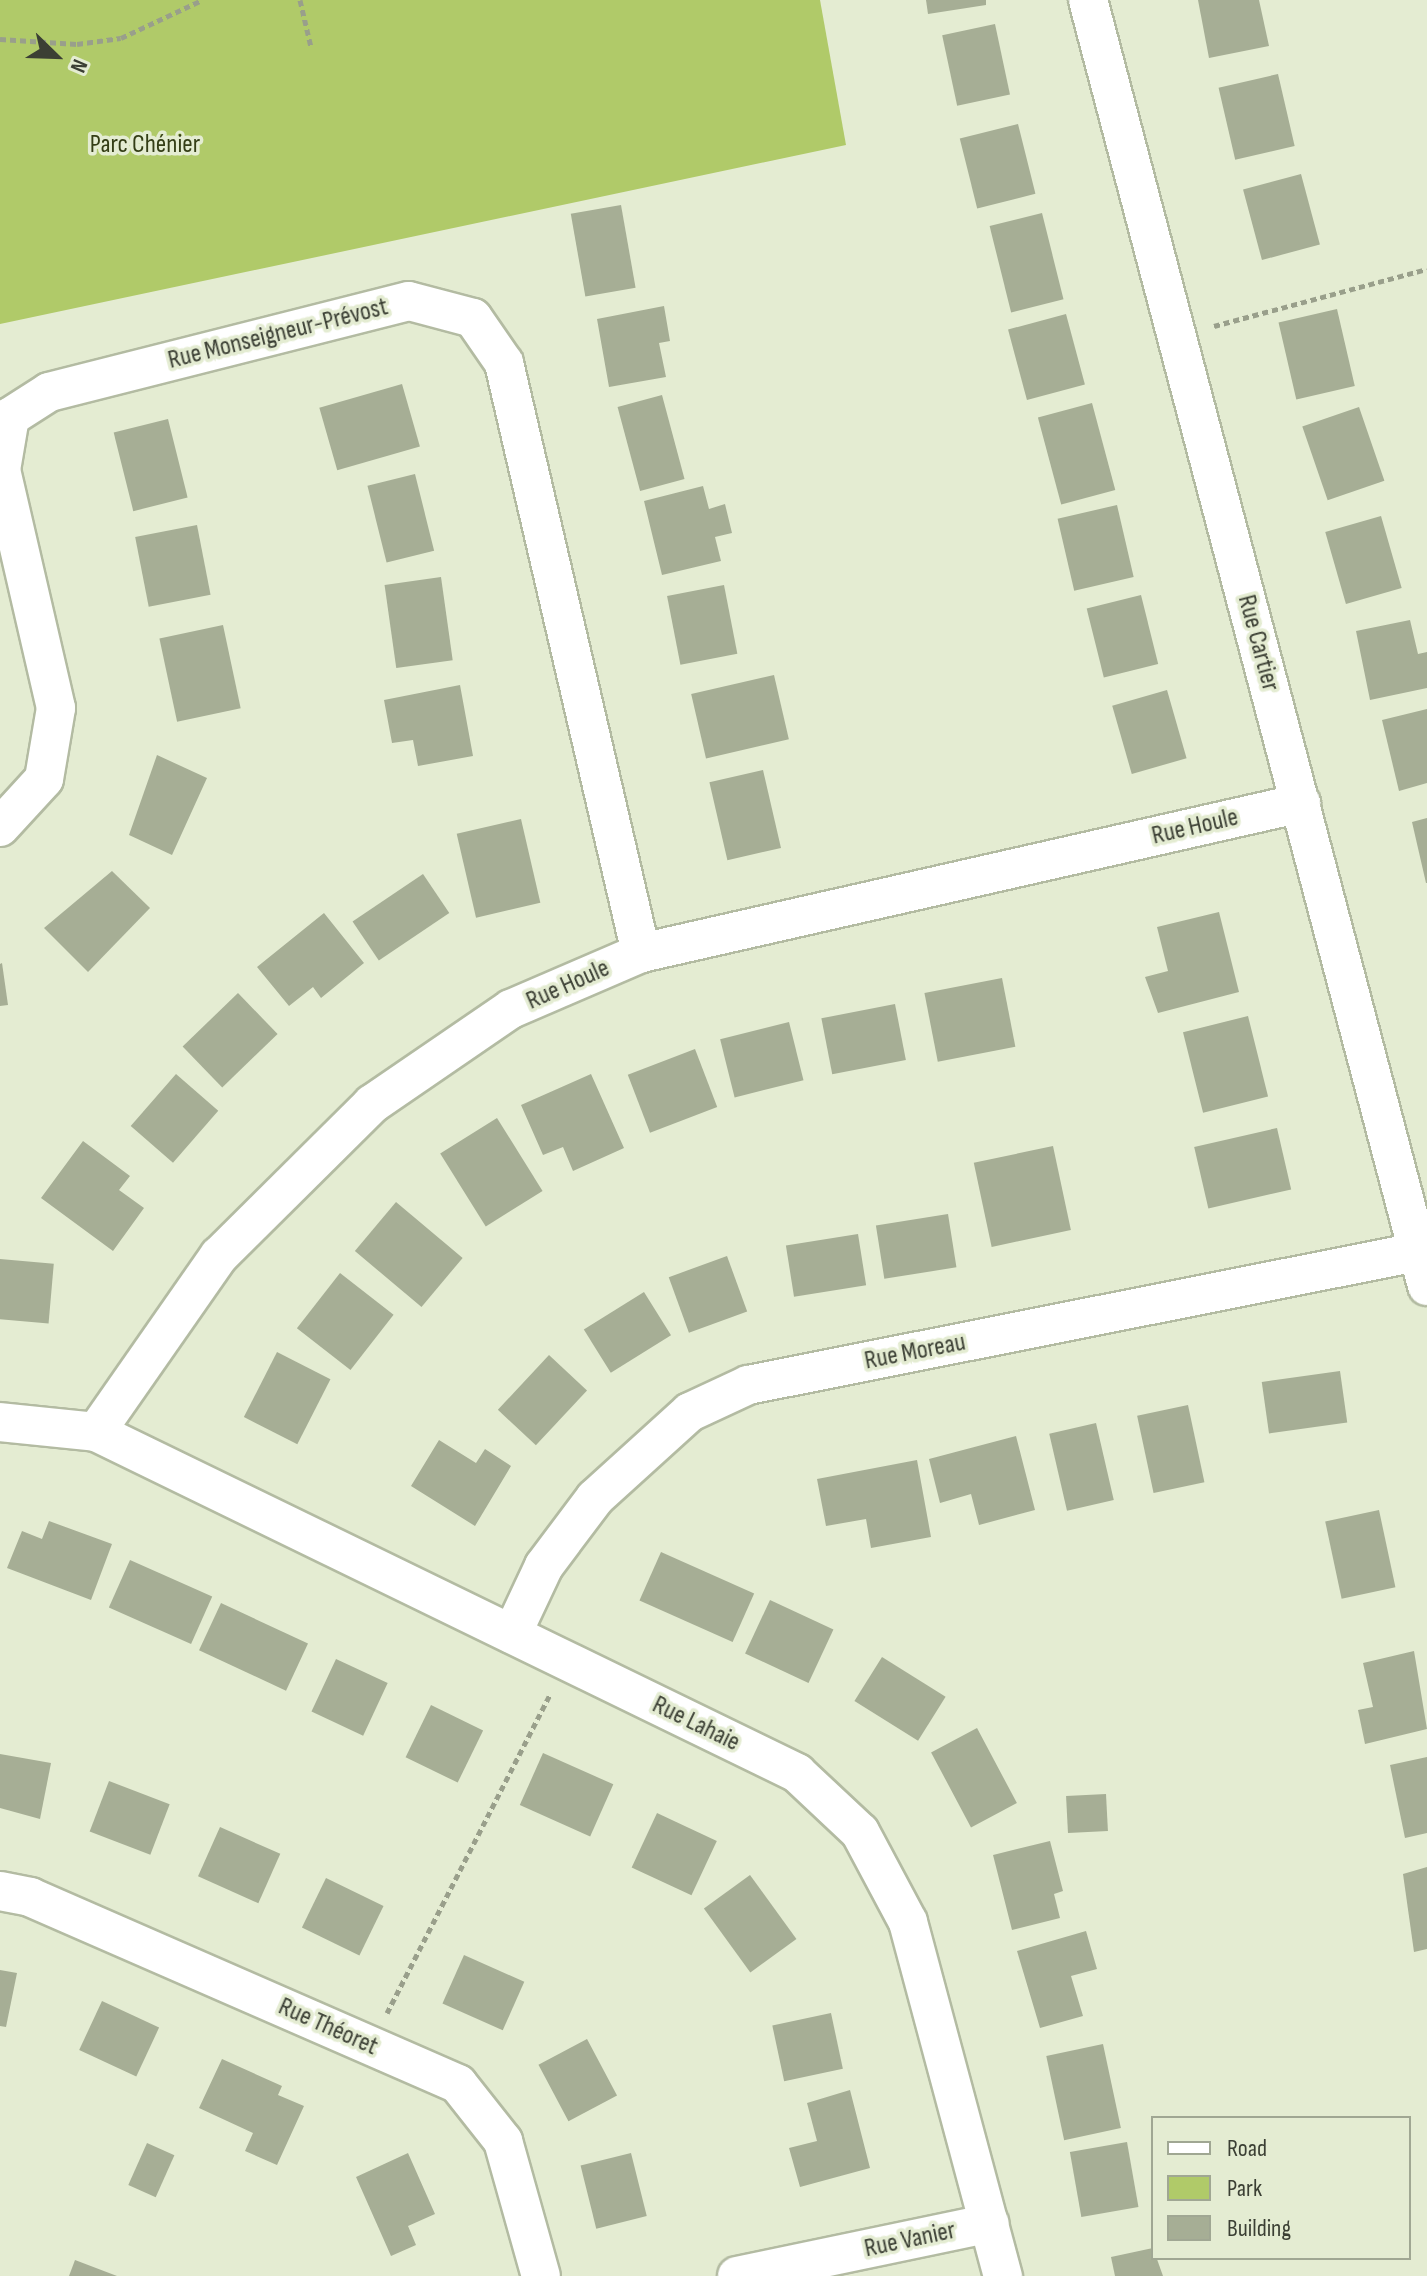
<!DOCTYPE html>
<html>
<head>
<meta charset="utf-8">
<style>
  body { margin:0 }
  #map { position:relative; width:1427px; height:2276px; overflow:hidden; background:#e4ecd2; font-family:"Sofia Sans Condensed",sans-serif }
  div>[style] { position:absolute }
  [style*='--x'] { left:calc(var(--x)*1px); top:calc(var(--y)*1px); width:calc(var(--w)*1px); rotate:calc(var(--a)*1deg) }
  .green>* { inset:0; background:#b0ca69 }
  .building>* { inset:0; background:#a6ae95; transform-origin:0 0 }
  .path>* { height:5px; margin-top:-2.5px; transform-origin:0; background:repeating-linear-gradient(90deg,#999f8b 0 6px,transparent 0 10px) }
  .roads { filter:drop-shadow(2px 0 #b3bba2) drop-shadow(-2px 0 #b3bba2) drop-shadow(0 2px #b3bba2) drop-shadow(0 -2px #b3bba2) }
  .minor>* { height:38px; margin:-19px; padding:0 19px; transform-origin:19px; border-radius:19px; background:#fff }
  span { translate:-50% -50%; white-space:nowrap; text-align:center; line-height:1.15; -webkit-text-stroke:7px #e4ecd2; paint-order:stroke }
  .park-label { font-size:26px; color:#343e16 }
  .street-label { font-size:26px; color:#3b3f34 }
  .legend { position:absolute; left:1151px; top:2116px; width:260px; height:144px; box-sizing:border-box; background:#e4ecd2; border:2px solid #a0a793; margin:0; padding:10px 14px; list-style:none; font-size:24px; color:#3b3f34 }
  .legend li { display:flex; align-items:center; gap:16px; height:40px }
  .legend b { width:40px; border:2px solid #a0a793 }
  .north { position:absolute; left:16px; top:16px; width:80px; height:80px; -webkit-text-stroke:6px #e4ecd2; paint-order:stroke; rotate:113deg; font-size:22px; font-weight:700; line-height:32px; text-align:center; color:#3b3f34 }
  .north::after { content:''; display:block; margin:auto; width:28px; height:36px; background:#3b3f34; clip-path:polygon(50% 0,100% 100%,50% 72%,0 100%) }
</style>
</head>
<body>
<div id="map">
  <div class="green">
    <div style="clip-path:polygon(0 0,820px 0,846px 145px,0 324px)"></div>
  </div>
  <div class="building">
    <div style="clip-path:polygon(926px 0,986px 0,986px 5px,928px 14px)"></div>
    <div style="clip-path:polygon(1198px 0,1259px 0,1269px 46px,1209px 58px)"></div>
    <div style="left:995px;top:24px;width:72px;height:54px;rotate:78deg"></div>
    <div style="left:1278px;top:74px;width:74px;height:61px;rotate:77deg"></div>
    <div style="left:1018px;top:124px;width:72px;height:60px;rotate:76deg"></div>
    <div style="left:1301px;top:174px;width:73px;height:60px;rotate:75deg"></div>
    <div style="left:621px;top:205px;width:84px;height:51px;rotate:80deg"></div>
    <div style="left:1042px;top:213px;width:89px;height:54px;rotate:76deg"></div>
    <div style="clip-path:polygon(664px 306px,670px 341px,659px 343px,666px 377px,609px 387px,597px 319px)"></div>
    <div style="left:1337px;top:309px;width:79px;height:60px;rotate:77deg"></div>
    <div style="left:1066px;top:314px;width:73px;height:60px;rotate:75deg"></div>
    <div style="left:402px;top:384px;width:65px;height:86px;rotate:74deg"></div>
    <div style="left:662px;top:395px;width:87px;height:46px;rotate:75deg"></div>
    <div style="left:1092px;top:403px;width:90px;height:56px;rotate:75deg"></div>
    <div style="left:1359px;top:407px;width:78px;height:60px;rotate:71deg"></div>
    <div style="left:168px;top:419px;width:81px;height:56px;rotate:76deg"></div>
    <div style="left:415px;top:474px;width:79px;height:49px;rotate:76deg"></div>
    <div style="clip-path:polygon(703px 486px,709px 509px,725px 504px,732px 533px,715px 537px,721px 561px,662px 575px,644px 501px)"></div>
    <div style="left:1117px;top:505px;width:74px;height:61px;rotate:77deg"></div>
    <div style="left:1381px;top:516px;width:75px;height:58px;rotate:74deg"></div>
    <div style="left:197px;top:525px;width:71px;height:63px;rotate:79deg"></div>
    <div style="left:441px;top:577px;width:84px;height:57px;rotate:82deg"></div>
    <div style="left:724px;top:585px;width:70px;height:58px;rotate:79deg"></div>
    <div style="left:1141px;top:595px;width:71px;height:56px;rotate:76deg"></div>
    <div style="clip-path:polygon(1410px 620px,1418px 654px,1427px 652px,1427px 688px,1370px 700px,1356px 631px)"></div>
    <div style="left:223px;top:625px;width:85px;height:65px;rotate:78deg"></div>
    <div style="left:774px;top:675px;width:66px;height:85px;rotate:77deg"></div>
    <div style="clip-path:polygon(460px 685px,473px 756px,418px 766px,413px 740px,392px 743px,384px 700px)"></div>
    <div style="left:1167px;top:690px;width:71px;height:57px;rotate:74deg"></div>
    <div style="clip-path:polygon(1427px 709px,1427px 783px,1399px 791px,1382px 720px)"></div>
    <div style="clip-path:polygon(157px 755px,207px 778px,172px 855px,129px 835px)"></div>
    <div style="left:763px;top:770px;width:80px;height:55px;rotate:77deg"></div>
    <div style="clip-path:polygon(1427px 818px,1427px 883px,1426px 883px,1412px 822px)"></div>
    <div style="left:521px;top:819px;width:86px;height:66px;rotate:77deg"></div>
    <div style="clip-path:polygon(112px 871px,150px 908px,88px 972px,44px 928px)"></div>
    <div style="left:423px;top:874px;width:47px;height:85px;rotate:56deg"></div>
    <div style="clip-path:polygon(1219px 912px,1239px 992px,1158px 1013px,1145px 977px,1168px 971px,1157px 927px)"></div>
    <div style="clip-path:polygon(324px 913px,364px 963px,321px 998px,313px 987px,289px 1006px,257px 967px)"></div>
    <div style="clip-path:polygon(2px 963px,8px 1005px,0 1006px,0 964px)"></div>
    <div style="left:1002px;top:978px;width:70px;height:79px;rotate:79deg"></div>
    <div style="left:238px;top:993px;width:57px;height:77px;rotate:46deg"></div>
    <div style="left:895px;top:1004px;width:57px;height:75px;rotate:79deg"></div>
    <div style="left:1248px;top:1016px;width:83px;height:67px;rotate:76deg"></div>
    <div style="left:789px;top:1022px;width:60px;height:71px;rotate:76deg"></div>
    <div style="left:695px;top:1049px;width:62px;height:72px;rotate:69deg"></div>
    <div style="left:176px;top:1074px;width:56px;height:69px;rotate:41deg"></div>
    <div style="clip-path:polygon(591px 1074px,624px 1148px,573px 1171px,563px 1147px,543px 1155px,521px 1105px)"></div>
    <div style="left:497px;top:1118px;width:86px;height:67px;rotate:58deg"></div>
    <div style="left:1277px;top:1128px;width:63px;height:85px;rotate:77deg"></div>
    <div style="clip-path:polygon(83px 1141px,130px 1176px,119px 1190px,144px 1208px,113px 1251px,41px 1198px)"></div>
    <div style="left:1053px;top:1146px;width:86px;height:81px;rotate:78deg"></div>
    <div style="left:396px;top:1202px;width:87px;height:64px;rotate:40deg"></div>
    <div style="left:948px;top:1214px;width:54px;height:73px;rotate:81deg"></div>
    <div style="left:858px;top:1234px;width:52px;height:73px;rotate:81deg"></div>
    <div style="left:727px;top:1256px;width:59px;height:62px;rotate:70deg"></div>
    <div style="left:0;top:1259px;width:54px;height:60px;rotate:5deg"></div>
    <div style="left:340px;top:1273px;width:68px;height:70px;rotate:38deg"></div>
    <div style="left:644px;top:1292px;width:51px;height:71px;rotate:58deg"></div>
    <div style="left:277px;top:1352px;width:60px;height:73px;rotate:27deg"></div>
    <div style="left:549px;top:1355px;width:52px;height:75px;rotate:43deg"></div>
    <div style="left:1340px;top:1371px;width:52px;height:79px;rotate:82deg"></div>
    <div style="left:1188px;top:1405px;width:79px;height:52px;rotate:78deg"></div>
    <div style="left:1096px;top:1423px;width:79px;height:48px;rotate:77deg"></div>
    <div style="clip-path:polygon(1016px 1436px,1035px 1510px,979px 1525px,971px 1494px,940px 1503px,929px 1459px)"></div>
    <div style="clip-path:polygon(439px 1440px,476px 1463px,485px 1449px,511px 1466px,475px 1526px,411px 1486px)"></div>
    <div style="clip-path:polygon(917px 1460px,931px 1537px,871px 1548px,866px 1519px,826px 1526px,817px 1479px)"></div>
    <div style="left:1379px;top:1510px;width:79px;height:55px;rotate:78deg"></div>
    <div style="clip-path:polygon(49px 1521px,112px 1544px,91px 1600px,7px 1568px,22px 1531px,42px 1539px)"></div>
    <div style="left:661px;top:1552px;width:102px;height:53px;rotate:24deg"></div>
    <div style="left:130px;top:1560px;width:90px;height:52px;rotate:24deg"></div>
    <div style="left:770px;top:1600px;width:70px;height:59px;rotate:25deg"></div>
    <div style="left:221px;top:1603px;width:96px;height:52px;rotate:25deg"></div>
    <div style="clip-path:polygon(1414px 1651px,1427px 1729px,1365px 1744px,1358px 1710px,1373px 1707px,1363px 1663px)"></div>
    <div style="left:882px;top:1657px;width:75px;height:52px;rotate:32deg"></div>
    <div style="left:336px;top:1659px;width:57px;height:58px;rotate:25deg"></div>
    <div style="left:431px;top:1705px;width:58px;height:58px;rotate:26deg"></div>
    <div style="left:977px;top:1728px;width:85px;height:52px;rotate:62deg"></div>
    <div style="left:543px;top:1753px;width:77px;height:57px;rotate:24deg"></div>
    <div style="clip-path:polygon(0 1754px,51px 1763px,40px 1819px,0 1808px)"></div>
    <div style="clip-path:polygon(1427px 1757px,1427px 1833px,1405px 1838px,1390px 1765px)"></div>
    <div style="left:109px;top:1781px;width:65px;height:54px;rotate:21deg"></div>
    <div style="left:1106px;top:1794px;width:37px;height:40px;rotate:87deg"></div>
    <div style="left:657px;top:1813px;width:66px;height:60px;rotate:25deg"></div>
    <div style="left:220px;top:1827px;width:66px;height:54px;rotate:24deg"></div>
    <div style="clip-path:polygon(1050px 1841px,1063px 1891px,1054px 1894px,1060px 1918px,1012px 1930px,993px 1855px)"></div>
    <div style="clip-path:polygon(1427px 1867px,1427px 1949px,1414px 1952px,1403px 1874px)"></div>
    <div style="left:750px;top:1875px;width:79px;height:57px;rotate:54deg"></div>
    <div style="left:326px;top:1878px;width:64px;height:55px;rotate:26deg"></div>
    <div style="clip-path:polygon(1086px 1931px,1097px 1969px,1071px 1976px,1083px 2016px,1040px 2028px,1017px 1951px)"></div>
    <div style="left:464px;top:1955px;width:66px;height:53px;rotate:24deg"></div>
    <div style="clip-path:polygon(0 1970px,17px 1973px,6px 2027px,0 2026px)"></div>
    <div style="left:102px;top:2001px;width:63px;height:54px;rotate:25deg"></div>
    <div style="left:831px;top:2013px;width:57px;height:60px;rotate:78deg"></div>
    <div style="left:587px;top:2039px;width:64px;height:55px;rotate:62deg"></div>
    <div style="left:1103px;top:2044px;width:86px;height:58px;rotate:78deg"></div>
    <div style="clip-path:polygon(222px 2059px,282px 2086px,278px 2095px,304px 2106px,277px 2165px,245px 2151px,253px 2133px,199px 2108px)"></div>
    <div style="clip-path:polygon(850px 2090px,870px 2168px,800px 2187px,789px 2148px,817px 2141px,807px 2103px)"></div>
    <div style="left:1127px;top:2142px;width:66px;height:58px;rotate:80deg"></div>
    <div style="left:147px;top:2143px;width:30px;height:46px;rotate:24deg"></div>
    <div style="clip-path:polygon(408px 2153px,435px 2214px,408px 2226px,416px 2245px,391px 2256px,356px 2177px)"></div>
    <div style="left:631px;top:2153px;width:65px;height:52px;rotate:76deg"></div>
    <div style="clip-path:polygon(1153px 2248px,1163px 2276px,1115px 2276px,1111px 2257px)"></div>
    <div style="clip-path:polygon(75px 2260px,117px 2276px,69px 2276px)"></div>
  </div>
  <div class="path">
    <div style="--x:300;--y:0;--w:48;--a:76.8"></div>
    <div style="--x:0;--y:39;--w:77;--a:3.7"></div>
    <div style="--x:77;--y:44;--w:44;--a:-7.8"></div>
    <div style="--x:121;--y:38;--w:89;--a:-25.1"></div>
    <div style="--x:1214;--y:326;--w:220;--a:-15"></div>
    <div style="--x:387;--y:2013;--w:358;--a:-62.9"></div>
  </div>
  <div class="roads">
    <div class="minor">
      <div style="--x:1088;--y:0;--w:1330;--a:75.23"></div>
      <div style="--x:0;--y:827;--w:65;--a:-47.5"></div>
      <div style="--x:44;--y:779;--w:72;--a:-80.4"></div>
      <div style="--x:56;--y:708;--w:244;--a:-103"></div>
      <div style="--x:1;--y:470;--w:54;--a:-80.4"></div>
      <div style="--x:10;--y:417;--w:46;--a:-32.7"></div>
      <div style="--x:49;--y:392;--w:371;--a:-14.2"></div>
      <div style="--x:409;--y:301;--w:66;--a:14.9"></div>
      <div style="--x:473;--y:318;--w:55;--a:55.4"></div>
      <div style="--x:504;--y:363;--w:606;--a:76.93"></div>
      <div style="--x:0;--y:1422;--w:97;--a:5.9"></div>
      <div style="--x:96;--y:1432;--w:780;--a:25.94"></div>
      <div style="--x:797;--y:1773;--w:86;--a:43.1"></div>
      <div style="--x:860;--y:1832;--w:102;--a:61.9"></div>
      <div style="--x:908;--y:1922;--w:367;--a:75"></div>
      <div style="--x:96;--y:1432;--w:215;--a:-55.1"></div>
      <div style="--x:219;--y:1256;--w:216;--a:-44.8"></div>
      <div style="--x:372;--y:1104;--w:168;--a:-34.4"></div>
      <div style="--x:511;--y:1009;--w:142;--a:-23.3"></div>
      <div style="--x:641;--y:953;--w:677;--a:-12.8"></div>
      <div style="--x:512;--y:1634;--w:75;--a:-64.8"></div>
      <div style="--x:544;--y:1566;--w:85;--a:-53.1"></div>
      <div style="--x:595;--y:1498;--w:128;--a:-42.2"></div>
      <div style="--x:690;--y:1412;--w:64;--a:-25"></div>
      <div style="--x:748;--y:1385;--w:692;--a:-11.25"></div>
      <div style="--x:0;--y:1891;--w:31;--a:11"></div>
      <div style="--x:30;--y:1897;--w:467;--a:23.6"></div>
      <div style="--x:458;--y:2084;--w:73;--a:51.7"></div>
      <div style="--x:503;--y:2141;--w:140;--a:74.3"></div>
      <div style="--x:737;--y:2276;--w:258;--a:-11.8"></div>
    </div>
  </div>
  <div class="park-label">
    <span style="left:145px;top:145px">Parc Chénier</span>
  </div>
  <div class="street-label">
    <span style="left:278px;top:334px;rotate:-14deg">Rue Monseigneur-Prévost</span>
    <span style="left:1258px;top:643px;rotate:75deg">Rue Cartier</span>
    <span style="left:1195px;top:827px;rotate:-13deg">Rue Houle</span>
    <span style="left:568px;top:985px;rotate:-24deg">Rue Houle</span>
    <span style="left:915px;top:1352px;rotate:-11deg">Rue Moreau</span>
    <span style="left:696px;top:1724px;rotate:26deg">Rue Lahaie</span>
    <span style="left:328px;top:2027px;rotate:24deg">Rue Théoret</span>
    <span style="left:910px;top:2240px;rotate:-12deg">Rue Vanier</span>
  </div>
  <ul class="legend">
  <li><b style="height:10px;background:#fff"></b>Road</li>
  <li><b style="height:22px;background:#b0ca69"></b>Park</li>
  <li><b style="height:22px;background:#a6ae95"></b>Building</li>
  </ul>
  <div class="north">N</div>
</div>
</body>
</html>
